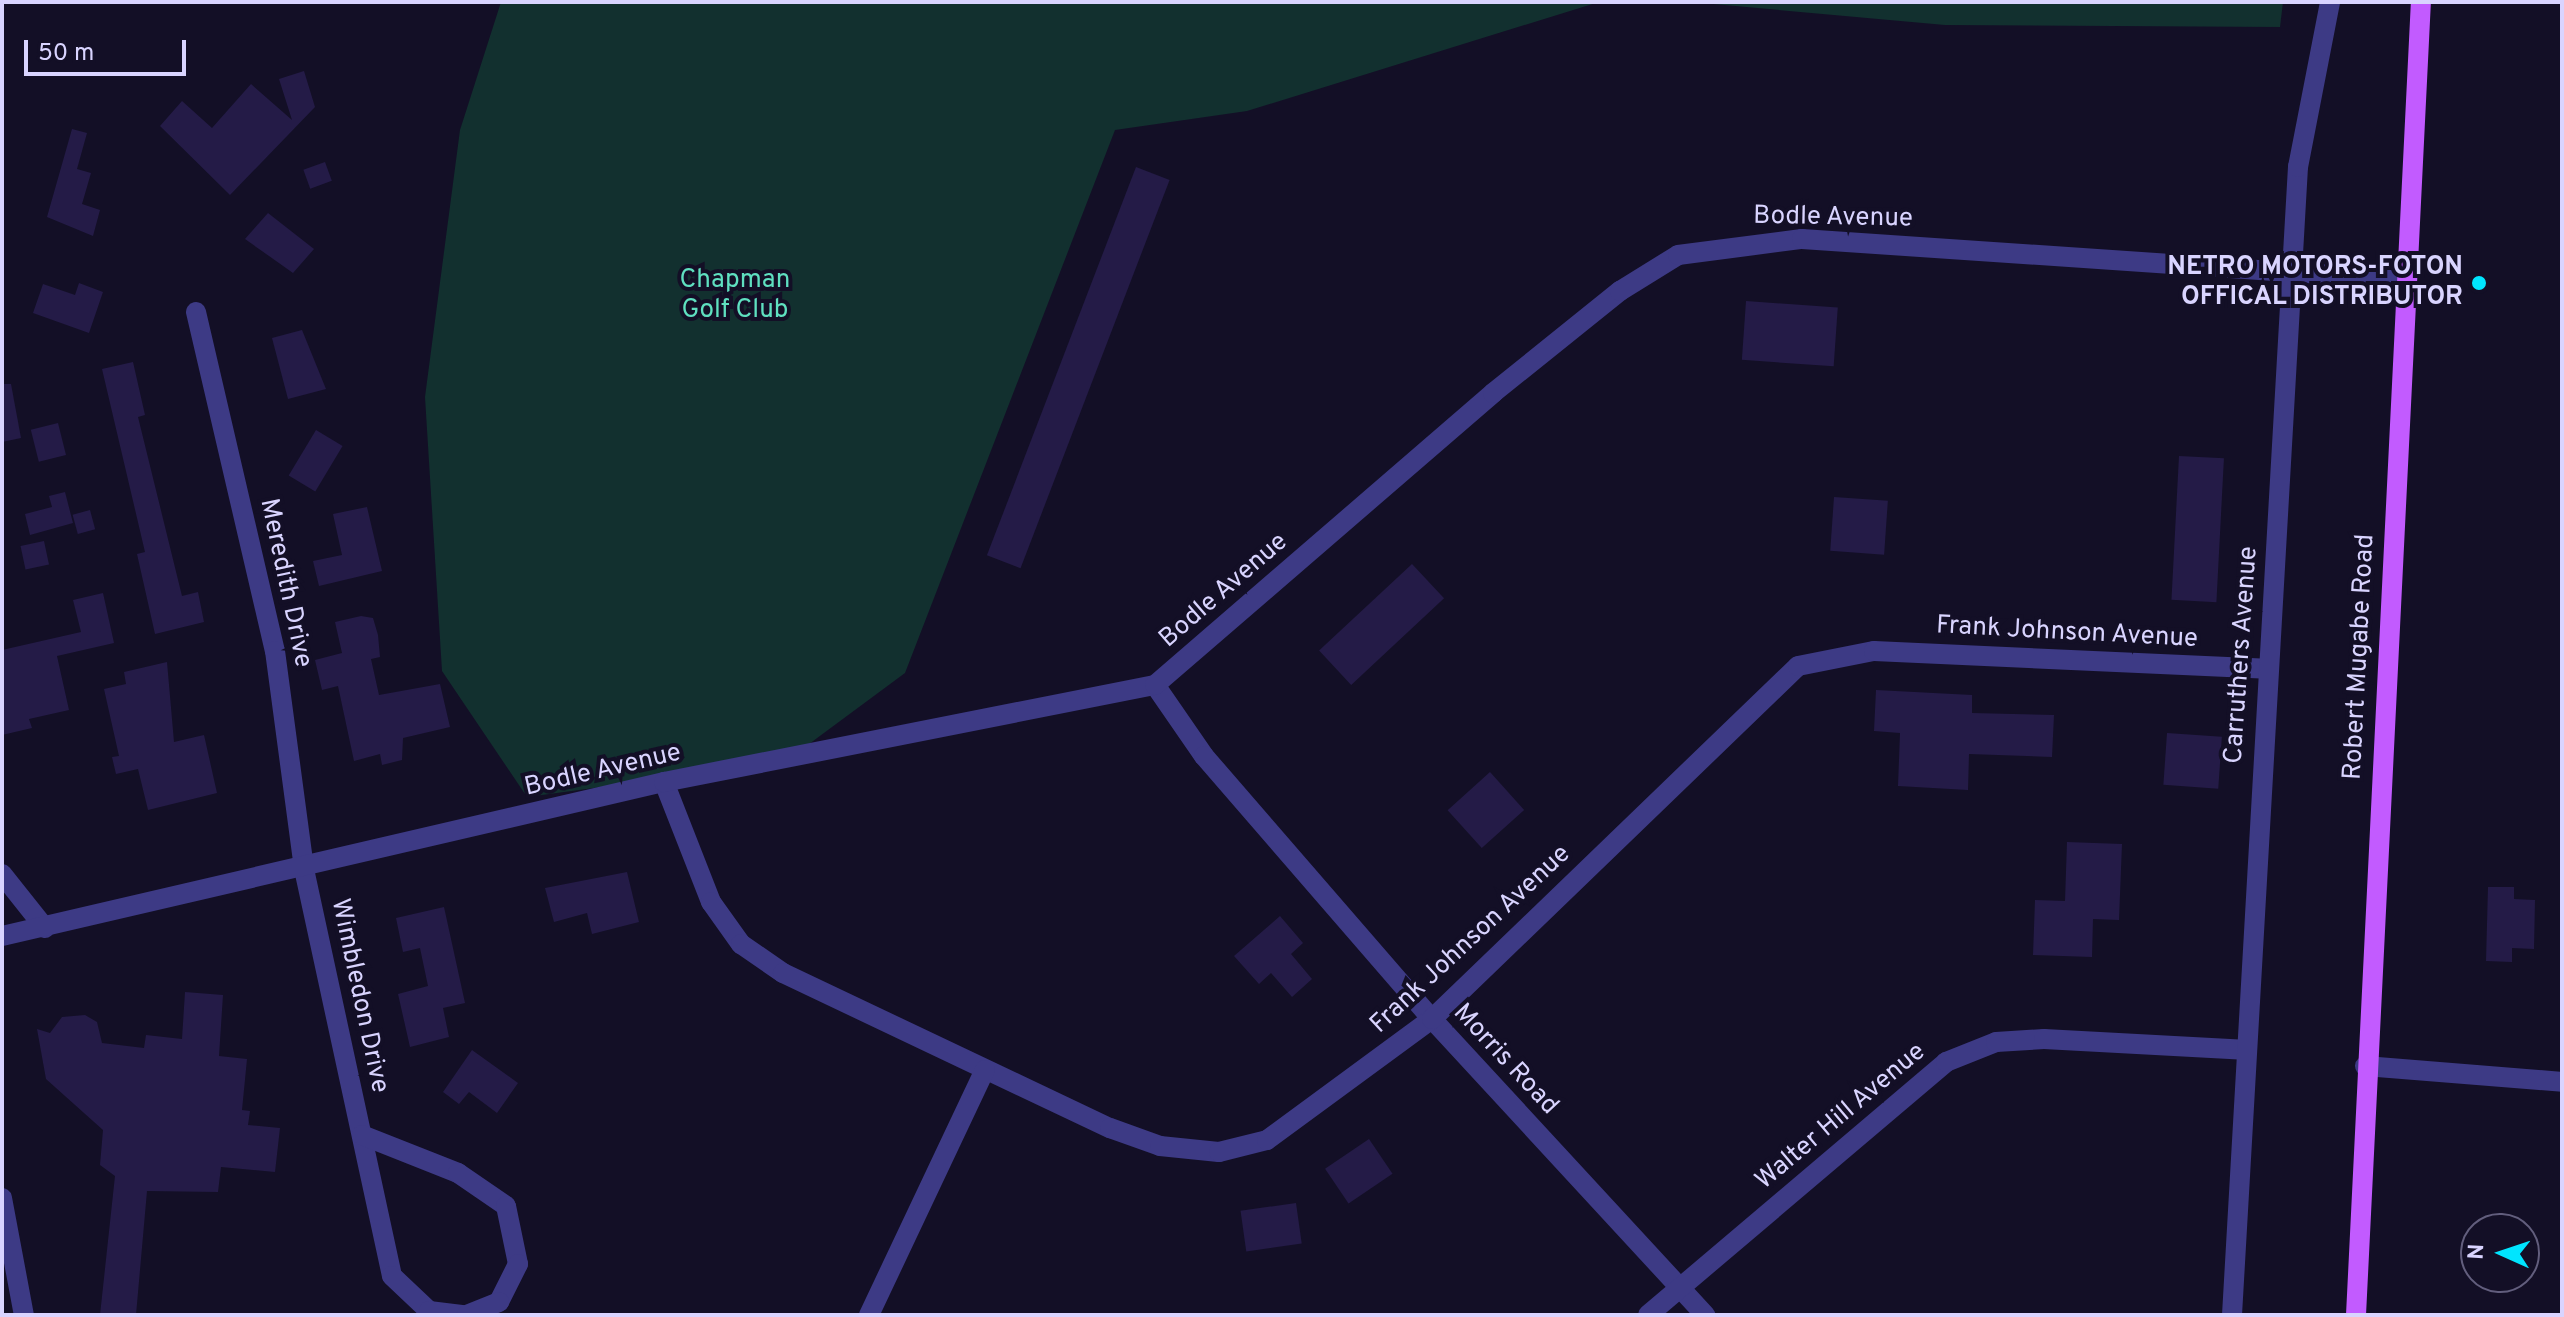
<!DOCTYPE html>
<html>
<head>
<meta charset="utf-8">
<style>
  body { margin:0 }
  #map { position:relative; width:2564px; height:1317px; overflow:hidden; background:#130f26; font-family:Overpass,sans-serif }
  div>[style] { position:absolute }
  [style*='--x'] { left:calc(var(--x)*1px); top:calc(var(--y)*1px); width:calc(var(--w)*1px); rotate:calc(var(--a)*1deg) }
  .green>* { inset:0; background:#12302f }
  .building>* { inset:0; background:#241b47; transform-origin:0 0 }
  .minor>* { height:20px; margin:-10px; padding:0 10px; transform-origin:10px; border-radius:10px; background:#3d3a85 }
  .major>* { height:20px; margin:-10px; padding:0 10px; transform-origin:10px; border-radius:10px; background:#c25bff }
  .dots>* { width:22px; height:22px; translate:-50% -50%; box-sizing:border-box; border:4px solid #130f26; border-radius:50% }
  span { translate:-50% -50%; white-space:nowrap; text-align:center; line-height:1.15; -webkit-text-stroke:8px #130f26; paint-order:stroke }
  .street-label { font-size:26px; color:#d9d4ff }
  .poi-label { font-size:26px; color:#d9d4ff; font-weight:700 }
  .right { translate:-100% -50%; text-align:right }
  .park-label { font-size:26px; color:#5fe0c0 }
  .frame { position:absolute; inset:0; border:4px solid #d9d4ff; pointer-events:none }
  .north { position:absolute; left:2460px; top:1213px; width:80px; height:80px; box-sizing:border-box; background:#130f26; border:2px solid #625e7d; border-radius:50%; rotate:273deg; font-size:22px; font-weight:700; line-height:32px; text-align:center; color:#d9d4ff }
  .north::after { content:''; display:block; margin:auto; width:28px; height:36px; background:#00e5ff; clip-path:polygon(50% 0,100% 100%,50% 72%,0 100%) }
  .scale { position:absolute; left:24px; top:40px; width:162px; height:36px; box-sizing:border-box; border:4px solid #d9d4ff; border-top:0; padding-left:10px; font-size:24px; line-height:28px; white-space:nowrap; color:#d9d4ff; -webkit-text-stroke:6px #130f26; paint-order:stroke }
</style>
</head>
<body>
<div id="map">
  <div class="green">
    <div style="clip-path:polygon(501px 2px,1599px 2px,1247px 111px,1115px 130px,905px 673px,805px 747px,668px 778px,527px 797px,442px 671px,425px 397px,460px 130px)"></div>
    <div style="clip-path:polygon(1691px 2px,2283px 2px,2280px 27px,1945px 25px)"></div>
  </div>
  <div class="building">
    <div style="clip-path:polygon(304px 71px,315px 107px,230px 195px,160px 126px,182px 101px,212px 128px,251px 84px,292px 120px,279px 79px)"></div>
    <div style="clip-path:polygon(72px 129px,87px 133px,77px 169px,91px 173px,82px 204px,100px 210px,93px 236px,47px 217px)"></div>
    <div style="left:325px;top:162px;width:20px;height:23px;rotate:70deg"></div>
    <div style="left:1136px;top:167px;width:36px;height:416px;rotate:21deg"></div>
    <div style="clip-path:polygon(268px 213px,314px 249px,293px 273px,245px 239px)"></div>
    <div style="clip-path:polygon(79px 283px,103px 292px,89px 333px,33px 313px,43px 284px,75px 295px)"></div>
    <div style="left:1746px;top:301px;width:92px;height:59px;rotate:4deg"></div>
    <div style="clip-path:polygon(302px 330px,326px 389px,288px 399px,272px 338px)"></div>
    <div style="clip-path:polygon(133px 362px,145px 415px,138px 417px,182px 596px,198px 592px,204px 622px,155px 634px,137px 554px,145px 552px,102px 369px)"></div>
    <div style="clip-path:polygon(2px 384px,11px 384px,21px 438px,2px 442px)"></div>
    <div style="left:58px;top:423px;width:33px;height:28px;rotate:76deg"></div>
    <div style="left:316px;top:430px;width:31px;height:53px;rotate:31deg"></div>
    <div style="left:2179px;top:456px;width:45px;height:144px;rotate:3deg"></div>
    <div style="clip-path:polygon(65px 492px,73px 523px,30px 535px,25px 514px,52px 507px,49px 496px)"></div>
    <div style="left:1834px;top:497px;width:54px;height:54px;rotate:4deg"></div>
    <div style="clip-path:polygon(367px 507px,382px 571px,319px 586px,313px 561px,342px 555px,333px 514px)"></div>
    <div style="left:90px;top:510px;width:20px;height:18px;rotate:75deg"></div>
    <div style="left:44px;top:541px;width:24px;height:24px;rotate:78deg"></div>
    <div style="left:1412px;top:564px;width:47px;height:127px;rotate:47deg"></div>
    <div style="clip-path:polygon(103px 593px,114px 643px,57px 656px,69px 710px,29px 719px,32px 728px,2px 735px,2px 650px,81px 632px,73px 600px)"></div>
    <div style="clip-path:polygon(361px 616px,373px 618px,378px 635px,380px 657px,371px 659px,379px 695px,440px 684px,450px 727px,403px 738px,402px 760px,382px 765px,380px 754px,354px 761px,338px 686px,322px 690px,315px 660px,342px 653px,335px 622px)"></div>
    <div style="clip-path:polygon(167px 662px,174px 742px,204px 735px,217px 793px,148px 810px,138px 769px,116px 774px,112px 757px,119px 756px,104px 689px,126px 684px,124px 672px)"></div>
    <div style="clip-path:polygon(1876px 690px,1972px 695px,1972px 713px,2054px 715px,2052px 757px,1969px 754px,1968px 790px,1898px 786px,1900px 733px,1874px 731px)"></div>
    <div style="left:2167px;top:733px;width:55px;height:52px;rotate:4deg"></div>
    <div style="left:1490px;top:772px;width:51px;height:57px;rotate:48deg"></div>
    <div style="clip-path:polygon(2067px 842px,2122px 844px,2119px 920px,2093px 919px,2092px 957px,2033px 955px,2035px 900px,2065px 901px)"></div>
    <div style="clip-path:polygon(627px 872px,639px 922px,592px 934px,587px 913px,554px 922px,545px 888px)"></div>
    <div style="clip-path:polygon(2488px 887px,2514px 887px,2514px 899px,2535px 900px,2534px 949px,2512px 948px,2512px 962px,2486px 961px)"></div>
    <div style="clip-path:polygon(444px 907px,465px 1003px,443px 1008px,449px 1037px,410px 1047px,398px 994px,428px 986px,420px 948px,403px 952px,396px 918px)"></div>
    <div style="clip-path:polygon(1280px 916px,1303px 943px,1291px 954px,1312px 979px,1292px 997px,1271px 973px,1259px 984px,1234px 956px)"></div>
    <div style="clip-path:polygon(185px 992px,223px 995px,219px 1056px,247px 1059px,242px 1110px,250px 1111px,248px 1125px,280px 1128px,275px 1172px,221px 1167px,218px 1192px,147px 1191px,136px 1315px,100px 1315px,115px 1176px,100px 1165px,103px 1130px,46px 1079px,37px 1029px,50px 1033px,62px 1017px,85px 1015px,97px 1022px,102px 1043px,144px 1048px,146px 1035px,182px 1039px)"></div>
    <div style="clip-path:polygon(472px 1050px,518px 1083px,497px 1113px,469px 1092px,459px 1104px,443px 1092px)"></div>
    <div style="left:1369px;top:1139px;width:42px;height:53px;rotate:56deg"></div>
    <div style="left:1296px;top:1203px;width:41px;height:56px;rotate:82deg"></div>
  </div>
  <div class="minor">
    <div style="--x:196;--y:312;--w:348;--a:76.9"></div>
    <div style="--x:275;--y:651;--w:220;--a:82.4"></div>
    <div style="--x:304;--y:869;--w:416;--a:77.8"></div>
    <div style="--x:392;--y:1276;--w:51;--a:43.4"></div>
    <div style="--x:429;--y:1311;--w:35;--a:7"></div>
    <div style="--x:1155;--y:685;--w:86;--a:55.4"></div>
    <div style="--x:1204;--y:756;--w:348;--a:49.1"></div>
    <div style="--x:1432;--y:1019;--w:403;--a:47.3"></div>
    <div style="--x:664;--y:782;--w:129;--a:68.6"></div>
    <div style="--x:711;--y:902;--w:52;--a:54.5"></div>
    <div style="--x:741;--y:944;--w:51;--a:34.6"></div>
    <div style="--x:783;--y:973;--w:362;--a:25.4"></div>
    <div style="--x:1110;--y:1128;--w:53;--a:19.8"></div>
    <div style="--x:1160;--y:1146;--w:59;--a:5.8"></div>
    <div style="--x:1219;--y:1152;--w:49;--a:-14"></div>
    <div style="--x:1267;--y:1140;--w:205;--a:-36.3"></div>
    <div style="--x:1432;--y:1019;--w:508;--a:-43.96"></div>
    <div style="--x:1798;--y:666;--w:77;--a:-11.2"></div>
    <div style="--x:1874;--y:651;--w:393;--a:2.6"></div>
    <div style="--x:2;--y:874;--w:69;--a:51.5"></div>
    <div style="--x:2;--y:936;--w:680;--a:-13.1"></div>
    <div style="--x:664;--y:782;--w:500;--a:-11.18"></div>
    <div style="--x:1155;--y:685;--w:447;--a:-40.8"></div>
    <div style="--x:1493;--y:393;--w:163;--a:-38.8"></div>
    <div style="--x:1620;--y:291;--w:68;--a:-31.8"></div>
    <div style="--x:1678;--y:255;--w:125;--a:-7.4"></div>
    <div style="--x:1802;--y:239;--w:605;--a:3.88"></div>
    <div style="--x:2365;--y:1066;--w:198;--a:4.6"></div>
    <div style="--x:362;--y:1135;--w:103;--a:21.6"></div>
    <div style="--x:458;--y:1173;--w:58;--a:34.5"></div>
    <div style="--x:506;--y:1206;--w:59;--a:78.3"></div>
    <div style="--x:518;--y:1264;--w:42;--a:116.6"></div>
    <div style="--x:499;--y:1302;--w:35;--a:158"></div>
    <div style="--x:2;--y:1198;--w:119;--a:79.4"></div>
    <div style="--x:869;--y:1315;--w:271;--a:-64.7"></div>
    <div style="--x:1648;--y:1315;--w:391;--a:-40.3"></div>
    <div style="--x:1946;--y:1062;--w:54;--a:-21.8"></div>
    <div style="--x:1996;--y:1042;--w:48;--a:-3.6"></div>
    <div style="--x:2044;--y:1039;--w:200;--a:3.1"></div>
    <div style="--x:2232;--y:1315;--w:1150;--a:-86.71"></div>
    <div style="--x:2298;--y:167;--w:168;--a:-79"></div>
  </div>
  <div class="major">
    <div style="--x:2356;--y:1315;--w:1315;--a:-87.17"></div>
  </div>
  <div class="dots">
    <div style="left:2479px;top:283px;background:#00e5ff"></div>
  </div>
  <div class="street-label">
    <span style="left:1833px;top:218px;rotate:1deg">Bodle Avenue</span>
    <span style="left:285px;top:583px;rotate:78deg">Meredith Drive</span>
    <span style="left:1224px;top:591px;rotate:-41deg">Bodle Avenue</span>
    <span style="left:2067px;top:633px;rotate:3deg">Frank Johnson Avenue</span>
    <span style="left:2242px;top:655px;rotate:-86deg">Carruthers Avenue</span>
    <span style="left:2360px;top:657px;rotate:-87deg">Robert Mugabe Road</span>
    <span style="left:603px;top:771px;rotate:-13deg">Bodle Avenue</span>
    <span style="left:1471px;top:940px;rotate:-43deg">Frank Johnson Avenue</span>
    <span style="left:359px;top:996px;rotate:78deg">Wimbledon Drive</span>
    <span style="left:1505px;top:1060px;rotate:47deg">Morris Road</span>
    <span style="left:1841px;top:1117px;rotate:-40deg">Walter Hill Avenue</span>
  </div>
  <div class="poi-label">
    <span class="right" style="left:2463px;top:283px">NETRO MOTORS-FOTON<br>OFFICAL DISTRIBUTOR</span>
  </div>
  <div class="park-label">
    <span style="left:735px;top:296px">Chapman<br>Golf Club</span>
  </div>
  <div class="frame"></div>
  <div class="north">N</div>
  <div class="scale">50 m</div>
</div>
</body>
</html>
